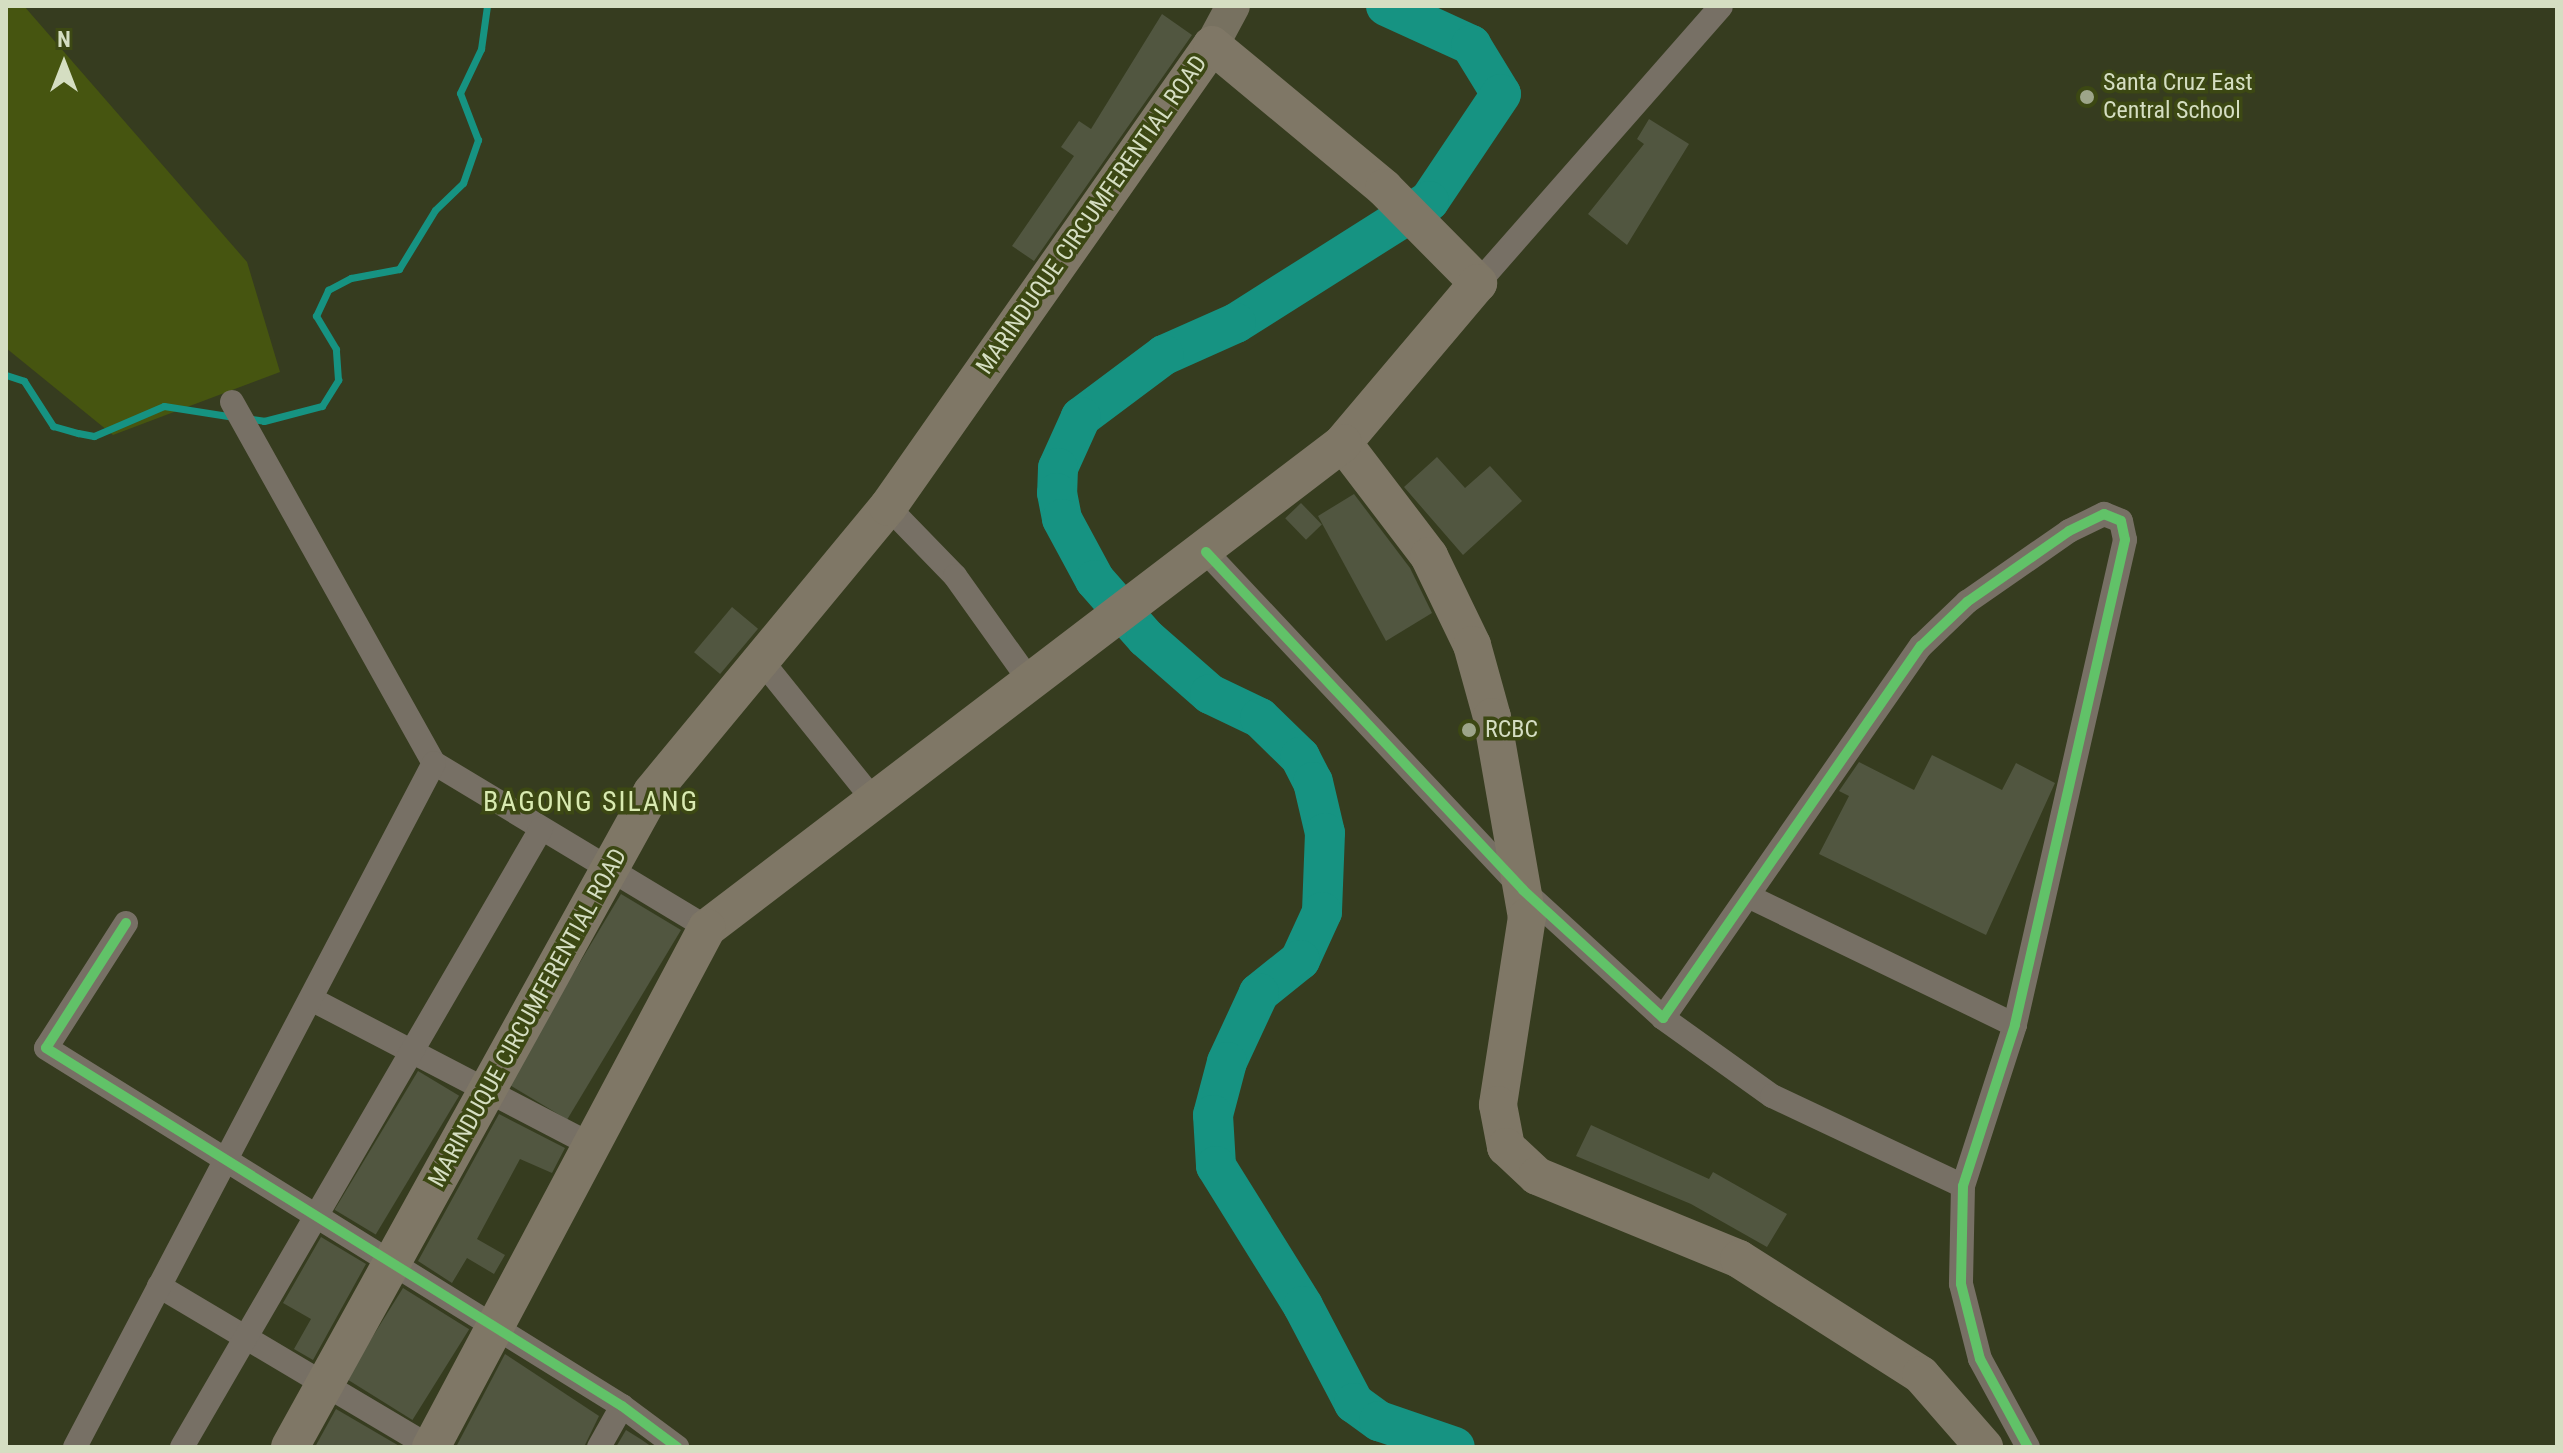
<!DOCTYPE html>
<html>
<head>
<meta charset="utf-8">
<style>
  body { margin:0 }
  #map { position:relative; width:2563px; height:1453px; overflow:hidden; background:#363c1f; font-family:"Roboto Condensed",sans-serif }
  div>[style] { position:absolute }
  [style*='--x'] { left:calc(var(--x)*1px); top:calc(var(--y)*1px); width:calc(var(--w)*1px); rotate:calc(var(--a)*1deg) }
  .green>* { inset:0; background:#465510 }
  .stream>* { height:7px; margin:-3.5px; padding:0 3.5px; transform-origin:3.5px; border-radius:3.5px; background:#169382 }
  .river>* { height:40px; margin:-20px; padding:0 20px; transform-origin:20px; border-radius:20px; background:#169382 }
  .building>* { inset:0; background:#515640; transform-origin:0 0 }
  .street>* { height:24px; margin:-12px; padding:0 12px; transform-origin:12px; border-radius:12px; background:#777065 }
  .secondary>* { height:34px; margin:-17px; padding:0 17px; transform-origin:17px; border-radius:17px; background:#777160 }
  .primary>* { height:38px; margin:-19px; padding:0 19px; transform-origin:19px; border-radius:19px; background:#7f7766 }
  .cycleway>* { height:10px; margin:-5px; padding:0 5px; transform-origin:5px; border-radius:5px; background:#61c268 }
  .dots>* { width:22px; height:22px; translate:-50% -50%; box-sizing:border-box; border:4px solid #3c4813; border-radius:50% }
  span { translate:-50% -50%; white-space:nowrap; text-align:center; line-height:1.15; -webkit-text-stroke:7px #3c4813; paint-order:stroke }
  .poi-label { font-size:24px; color:#d5dec2 }
  .left { translate:0 -50%; text-align:left }
  .street-label { font-size:24px; color:#d5dec2 }
  .quarter-label { font-size:28px; color:#d9eab1; letter-spacing:2px }
  .frame { position:absolute; inset:0; border:8px solid #d5dec2; pointer-events:none }
  .north { position:absolute; left:24px; top:24px; width:80px; height:80px; -webkit-text-stroke:6px #3c4813; paint-order:stroke; rotate:0deg; font-size:22px; font-weight:700; line-height:32px; text-align:center; color:#d5dec2 }
  .north::after { content:''; display:block; margin:auto; width:28px; height:36px; background:#d5dec2; clip-path:polygon(50% 0,100% 100%,50% 72%,0 100%) }
</style>
</head>
<body>
<div id="map">
  <div class="green">
    <div style="clip-path:polygon(6px 6px,24px 6px,247px 262px,280px 372px,113px 435px,6px 348px)"></div>
  </div>
  <div class="stream">
    <div style="--x:6;--y:375;--w:19;--a:18"></div>
    <div style="--x:24;--y:381;--w:54;--a:57.2"></div>
    <div style="--x:53;--y:426;--w:26;--a:16"></div>
    <div style="--x:78;--y:433;--w:16;--a:11"></div>
    <div style="--x:94;--y:436;--w:76;--a:-23.2"></div>
    <div style="--x:164;--y:406;--w:71;--a:8.9"></div>
    <div style="--x:246;--y:418;--w:18;--a:9"></div>
    <div style="--x:264;--y:421;--w:60;--a:-14.5"></div>
    <div style="--x:322;--y:406;--w:31;--a:-58"></div>
    <div style="--x:338;--y:380;--w:31;--a:-94"></div>
    <div style="--x:336;--y:349;--w:39;--a:-121"></div>
    <div style="--x:316;--y:316;--w:29;--a:-65"></div>
    <div style="--x:328;--y:290;--w:26;--a:-28"></div>
    <div style="--x:351;--y:278;--w:49;--a:-10.6"></div>
    <div style="--x:399;--y:269;--w:69;--a:-58.6"></div>
    <div style="--x:435;--y:210;--w:39;--a:-44"></div>
    <div style="--x:463;--y:183;--w:46;--a:-70.8"></div>
    <div style="--x:478;--y:140;--w:50;--a:-111"></div>
    <div style="--x:460;--y:93;--w:49;--a:-64.5"></div>
    <div style="--x:481;--y:49;--w:43;--a:-82.1"></div>
  </div>
  <div class="river">
    <div style="--x:1386;--y:6;--w:94;--a:24.6"></div>
    <div style="--x:1471;--y:45;--w:57;--a:58.5"></div>
    <div style="--x:1501;--y:94;--w:129;--a:123.9"></div>
    <div style="--x:1429;--y:201;--w:228;--a:147.7"></div>
    <div style="--x:1236;--y:323;--w:79;--a:156"></div>
    <div style="--x:1164;--y:355;--w:104;--a:143.2"></div>
    <div style="--x:1081;--y:417;--w:56;--a:114.3"></div>
    <div style="--x:1058;--y:468;--w:25;--a:92"></div>
    <div style="--x:1057;--y:493;--w:26;--a:79"></div>
    <div style="--x:1062;--y:519;--w:69;--a:61.6"></div>
    <div style="--x:1095;--y:580;--w:77;--a:48.7"></div>
    <div style="--x:1146;--y:638;--w:85;--a:41.2"></div>
    <div style="--x:1210;--y:694;--w:55;--a:25.6"></div>
    <div style="--x:1260;--y:718;--w:56;--a:44.3"></div>
    <div style="--x:1300;--y:757;--w:28;--a:63"></div>
    <div style="--x:1313;--y:782;--w:52;--a:76.8"></div>
    <div style="--x:1325;--y:833;--w:79;--a:92.2"></div>
    <div style="--x:1322;--y:912;--w:53;--a:114.6"></div>
    <div style="--x:1300;--y:960;--w:53;--a:141.2"></div>
    <div style="--x:1259;--y:993;--w:76;--a:114.9"></div>
    <div style="--x:1227;--y:1062;--w:55;--a:104.8"></div>
    <div style="--x:1213;--y:1115;--w:51;--a:86.6"></div>
    <div style="--x:1216;--y:1166;--w:165;--a:58.1"></div>
    <div style="--x:1303;--y:1306;--w:110;--a:62.3"></div>
    <div style="--x:1354;--y:1403;--w:31;--a:36"></div>
    <div style="--x:1379;--y:1421;--w:80;--a:18.9"></div>
  </div>
  <div class="building">
    <div style="clip-path:polygon(1162px 14px,1192px 35px,1034px 261px,1012px 246px,1074px 156px,1061px 147px,1079px 121px,1091px 129px)"></div>
    <div style="clip-path:polygon(1649px 119px,1689px 144px,1627px 245px,1588px 214px,1644px 144px,1637px 139px)"></div>
    <div style="clip-path:polygon(1437px 457px,1465px 488px,1490px 466px,1522px 501px,1463px 555px,1404px 487px)"></div>
    <div style="clip-path:polygon(1354px 494px,1410px 568px,1432px 613px,1386px 641px,1318px 516px)"></div>
    <div style="left:1301px;top:503px;width:30px;height:22px;rotate:46deg"></div>
    <div style="left:732px;top:607px;width:34px;height:59px;rotate:40deg"></div>
    <div style="clip-path:polygon(1932px 755px,2002px 790px,2016px 763px,2055px 783px,1986px 935px,1819px 854px,1849px 796px,1839px 791px,1859px 762px,1914px 790px)"></div>
    <div style="left:621px;top:894px;width:70px;height:221px;rotate:31deg"></div>
    <div style="left:418px;top:1071px;width:48px;height:162px;rotate:31deg"></div>
    <div style="clip-path:polygon(499px 1114px,565px 1148px,552px 1173px,520px 1159px,477px 1239px,505px 1255px,494px 1274px,467px 1258px,452px 1283px,418px 1261px)"></div>
    <div style="clip-path:polygon(1591px 1125px,1709px 1179px,1713px 1172px,1787px 1214px,1767px 1247px,1691px 1204px,1576px 1156px)"></div>
    <div style="clip-path:polygon(321px 1237px,366px 1264px,313px 1360px,294px 1349px,311px 1319px,283px 1303px)"></div>
    <div style="left:403px;top:1288px;width:78px;height:107px;rotate:32deg"></div>
    <div style="clip-path:polygon(505px 1354px,599px 1416px,584px 1447px,456px 1447px)"></div>
    <div style="clip-path:polygon(336px 1409px,401px 1447px,315px 1447px)"></div>
    <div style="clip-path:polygon(626px 1430px,642px 1440px,652px 1447px,616px 1447px)"></div>
  </div>
  <div class="street">
    <div style="--x:1478;--y:283;--w:368;--a:-48.7"></div>
    <div style="--x:232;--y:402;--w:414;--a:60.8"></div>
    <div style="--x:434;--y:763;--w:319;--a:31.1"></div>
    <div style="--x:888;--y:507;--w:96;--a:45.8"></div>
    <div style="--x:955;--y:576;--w:133;--a:54.5"></div>
    <div style="--x:1206;--y:552;--w:463;--a:46.8"></div>
    <div style="--x:1523;--y:890;--w:190;--a:42.4"></div>
    <div style="--x:1663;--y:1018;--w:453;--a:-55.3"></div>
    <div style="--x:1921;--y:646;--w:64;--a:-43.7"></div>
    <div style="--x:1967;--y:602;--w:124;--a:-34.8"></div>
    <div style="--x:2069;--y:531;--w:39;--a:-26"></div>
    <div style="--x:2104;--y:514;--w:18;--a:22"></div>
    <div style="--x:2121;--y:521;--w:19;--a:78"></div>
    <div style="--x:2125;--y:540;--w:497;--a:102.8"></div>
    <div style="--x:2015;--y:1025;--w:169;--a:107.9"></div>
    <div style="--x:1963;--y:1186;--w:98;--a:91.2"></div>
    <div style="--x:1961;--y:1284;--w:77;--a:75.8"></div>
    <div style="--x:1980;--y:1359;--w:100;--a:61.4"></div>
    <div style="--x:761;--y:660;--w:182;--a:51.2"></div>
    <div style="--x:1752;--y:898;--w:292;--a:25.8"></div>
    <div style="--x:126;--y:923;--w:148;--a:122.6"></div>
    <div style="--x:46;--y:1048;--w:678;--a:31.86"></div>
    <div style="--x:622;--y:1406;--w:69;--a:36.7"></div>
    <div style="--x:311;--y:999;--w:317;--a:27.5"></div>
    <div style="--x:1663;--y:1018;--w:134;--a:35.6"></div>
    <div style="--x:1772;--y:1096;--w:211;--a:25.2"></div>
    <div style="--x:159;--y:1286;--w:315;--a:30.7"></div>
    <div style="--x:75;--y:1447;--w:772;--a:-62.31"></div>
    <div style="--x:182;--y:1447;--w:715;--a:-59.85"></div>
    <div style="--x:599;--y:1447;--w:47;--a:-60.7"></div>
  </div>
  <div class="secondary">
    <div style="--x:1212;--y:45;--w:44;--a:-61.7"></div>
  </div>
  <div class="primary">
    <div style="--x:1343;--y:443;--w:142;--a:52.7"></div>
    <div style="--x:1429;--y:556;--w:99;--a:64.2"></div>
    <div style="--x:1472;--y:645;--w:75;--a:74.5"></div>
    <div style="--x:1492;--y:717;--w:203;--a:80.1"></div>
    <div style="--x:1527;--y:917;--w:190;--a:98.8"></div>
    <div style="--x:1498;--y:1105;--w:43;--a:79.2"></div>
    <div style="--x:1506;--y:1147;--w:42;--a:43.1"></div>
    <div style="--x:1537;--y:1176;--w:218;--a:22.3"></div>
    <div style="--x:1739;--y:1259;--w:216;--a:32.5"></div>
    <div style="--x:1921;--y:1375;--w:96;--a:48.8"></div>
    <div style="--x:290;--y:1447;--w:748;--a:-61.07"></div>
    <div style="--x:652;--y:792;--w:370;--a:-50.4"></div>
    <div style="--x:888;--y:507;--w:564;--a:-54.96"></div>
    <div style="--x:1212;--y:45;--w:224;--a:39.7"></div>
    <div style="--x:1384;--y:188;--w:134;--a:45.3"></div>
    <div style="--x:1478;--y:283;--w:209;--a:130.2"></div>
    <div style="--x:1343;--y:443;--w:800;--a:142.67"></div>
    <div style="--x:707;--y:928;--w:588;--a:118"></div>
  </div>
  <div class="cycleway">
    <div style="--x:1206;--y:552;--w:463;--a:46.8"></div>
    <div style="--x:1523;--y:890;--w:190;--a:42.4"></div>
    <div style="--x:1663;--y:1018;--w:453;--a:-55.3"></div>
    <div style="--x:1921;--y:646;--w:64;--a:-43.7"></div>
    <div style="--x:1967;--y:602;--w:124;--a:-34.8"></div>
    <div style="--x:2069;--y:531;--w:39;--a:-26"></div>
    <div style="--x:2104;--y:514;--w:18;--a:22"></div>
    <div style="--x:2121;--y:521;--w:19;--a:78"></div>
    <div style="--x:2125;--y:540;--w:497;--a:102.8"></div>
    <div style="--x:2015;--y:1025;--w:169;--a:107.9"></div>
    <div style="--x:1963;--y:1186;--w:98;--a:91.2"></div>
    <div style="--x:1961;--y:1284;--w:77;--a:75.8"></div>
    <div style="--x:1980;--y:1359;--w:100;--a:61.4"></div>
    <div style="--x:126;--y:923;--w:148;--a:122.6"></div>
    <div style="--x:46;--y:1048;--w:678;--a:31.86"></div>
    <div style="--x:622;--y:1406;--w:69;--a:36.7"></div>
  </div>
  <div class="dots">
    <div style="left:2087px;top:97px;background:#9da589"></div>
    <div style="left:1469px;top:730px;background:#9da589"></div>
  </div>
  <div class="poi-label">
    <span class="left" style="left:2103px;top:97px">Santa Cruz East<br>Central School</span>
    <span class="left" style="left:1485px;top:730px">RCBC</span>
  </div>
  <div class="street-label">
    <span style="left:1092px;top:215px;rotate:-55deg">MARINDUQUE CIRCUMFERENTIAL ROAD</span>
    <span style="left:528px;top:1018px;rotate:-61deg">MARINDUQUE CIRCUMFERENTIAL ROAD</span>
  </div>
  <div class="quarter-label">
    <span style="left:591px;top:802px">BAGONG SILANG</span>
  </div>
  <div class="frame"></div>
  <div class="north">N</div>
</div>
</body>
</html>
